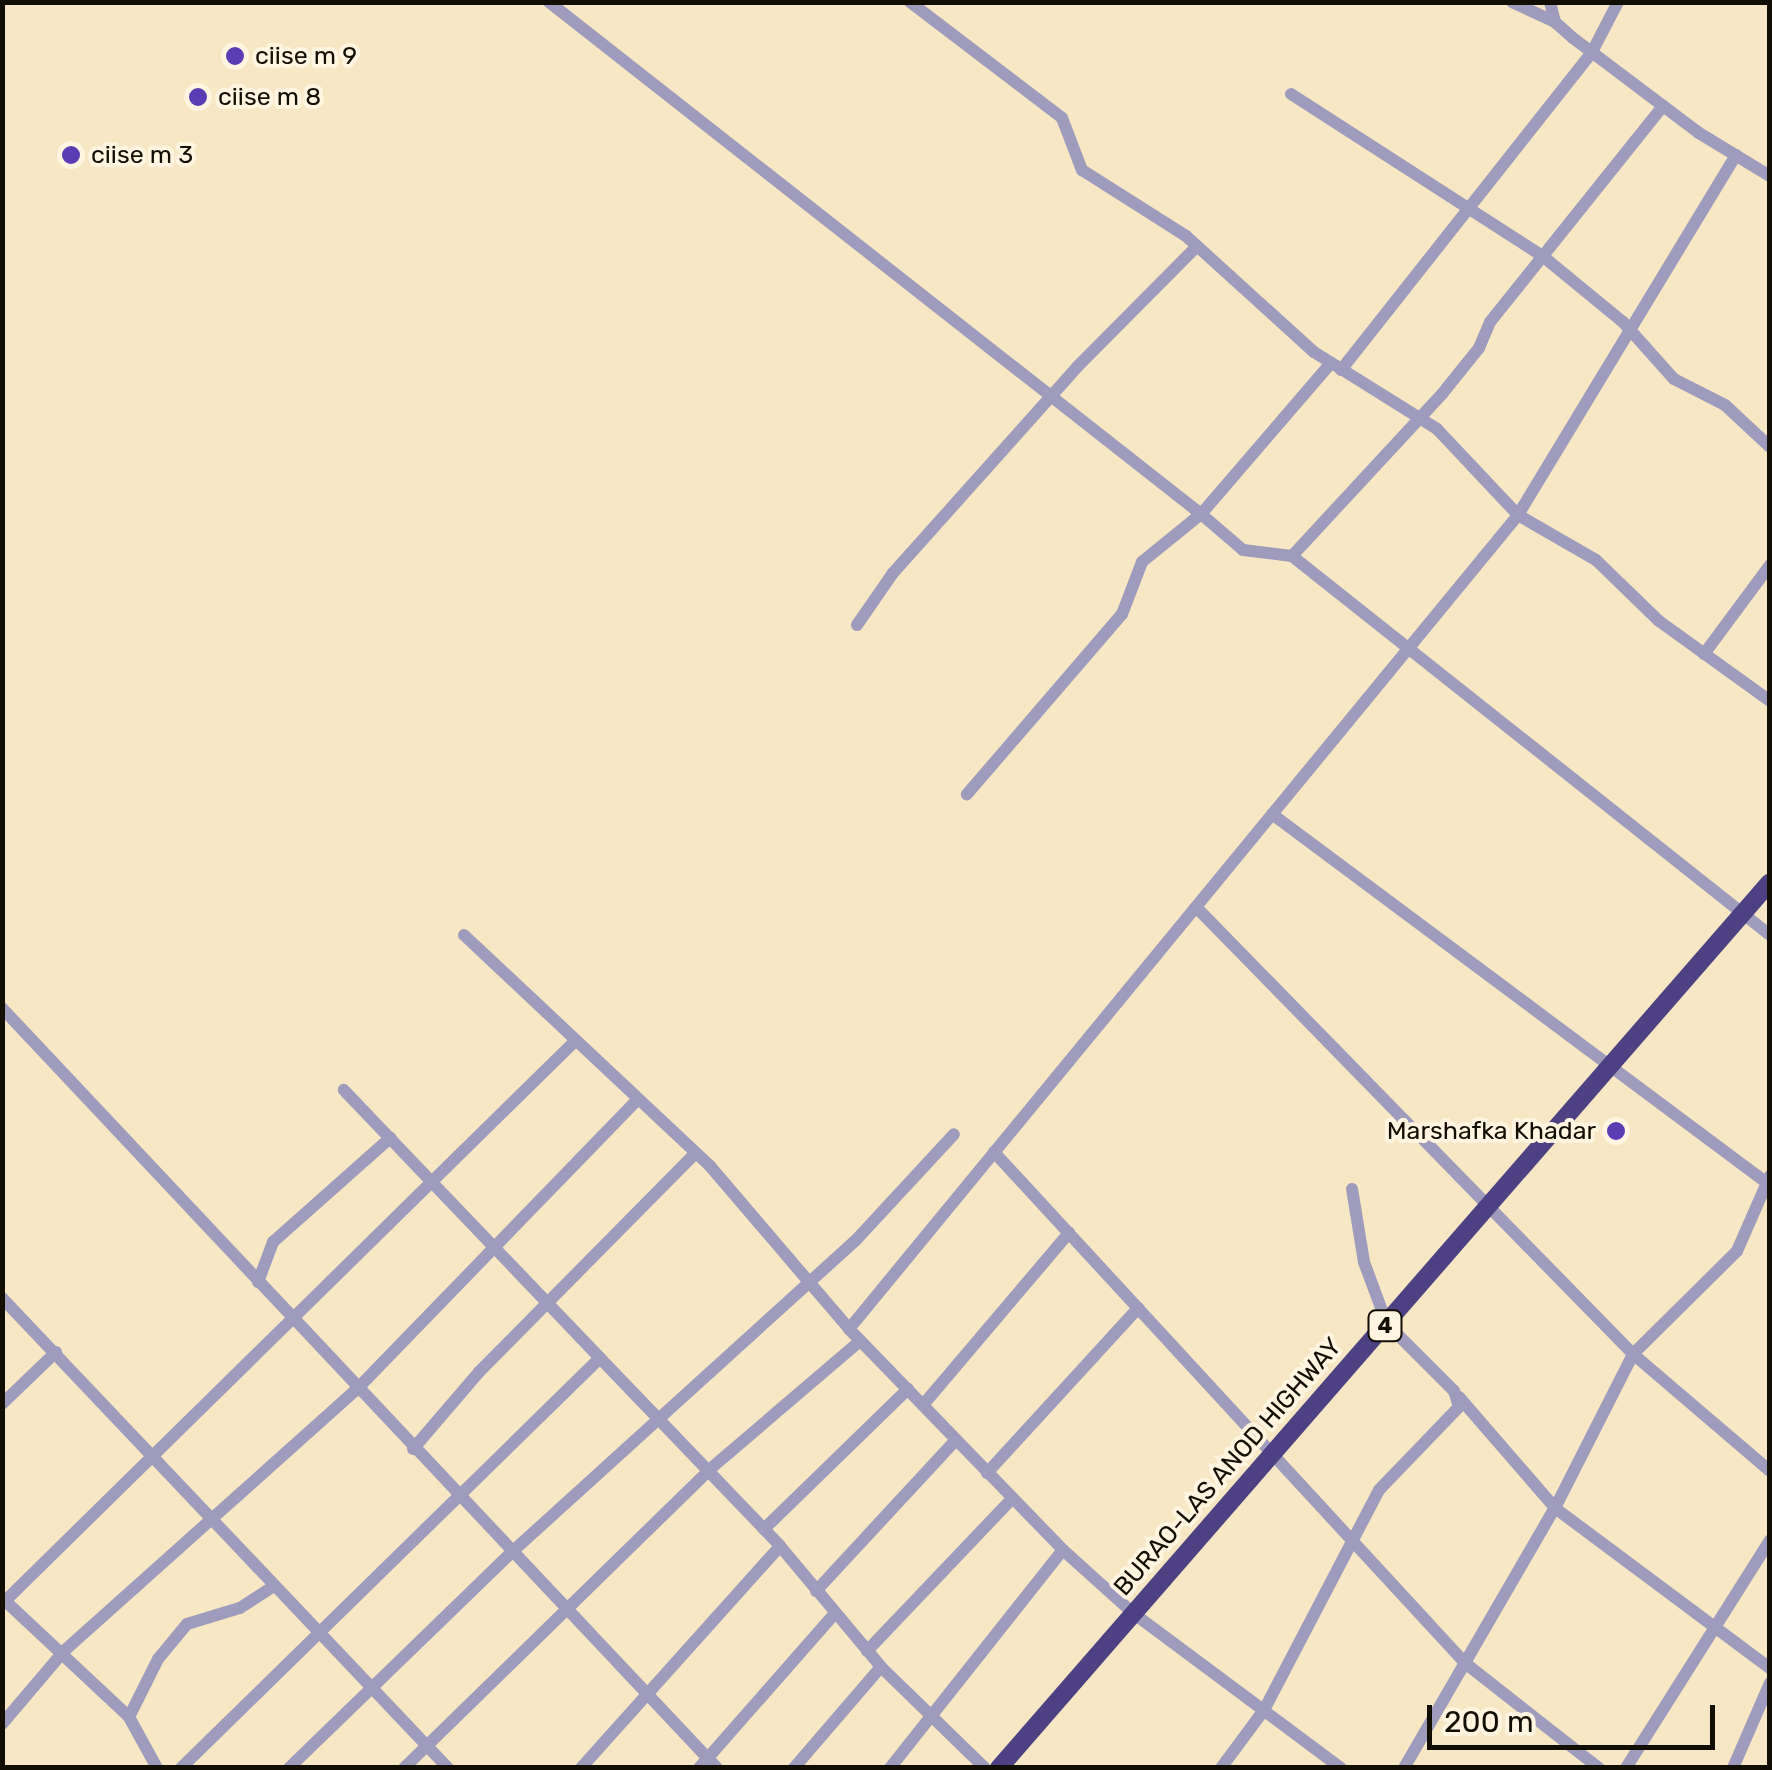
<!DOCTYPE html>
<html>
<head>
<meta charset="utf-8">
<style>
  body { margin:0 }
  #map { position:relative; width:1772px; height:1770px; overflow:hidden; background:#f7e7c4; font-family:Rubik,sans-serif }
  div>[style] { position:absolute }
  [style*='--x'] { left:calc(var(--x)*1px); top:calc(var(--y)*1px); width:calc(var(--w)*1px); rotate:calc(var(--a)*1deg) }
  .minor>* { height:12px; margin:-6px; padding:0 6px; transform-origin:6px; border-radius:6px; background:#9e9bbc }
  .highway>* { height:18px; margin:-9px; padding:0 9px; transform-origin:9px; border-radius:9px; background:#4d4183 }
  .dots>* { width:28px; height:28px; translate:-50% -50%; box-sizing:border-box; border:5px solid #fff5e0; border-radius:50% }
  span { translate:-50% -50%; white-space:nowrap; text-align:center; line-height:1.15; -webkit-text-stroke:8px #fff5e0; paint-order:stroke }
  .shield-label span { padding:2px 8px; background:#fff5e0; border:2px solid; border-radius:8px; -webkit-text-stroke-width:0 }
  .shield-label { font-size:22px; color:#130e03; font-weight:700 }
  .poi-label { font-size:25px; color:#130e03 }
  .left { translate:0 -50%; text-align:left }
  .right { translate:-100% -50%; text-align:right }
  .street-label { font-size:25px; color:#130e03 }
  .frame { position:absolute; inset:0; border:5px solid #130e03; pointer-events:none }
  .scale { position:absolute; left:1427px; top:1705px; width:288px; height:45px; box-sizing:border-box; border:5px solid #130e03; border-top:0; padding-left:12px; font-size:30px; line-height:35px; white-space:nowrap; color:#130e03; -webkit-text-stroke:8px #fff5e0; paint-order:stroke }
</style>
</head>
<body>
<div id="map">
  <div class="minor">
    <div style="--x:549;--y:2;--w:829;--a:38.14"></div>
    <div style="--x:1201;--y:514;--w:76;--a:140.9"></div>
    <div style="--x:1142;--y:562;--w:56;--a:111"></div>
    <div style="--x:1122;--y:614;--w:238;--a:130.7"></div>
    <div style="--x:910;--y:2;--w:191;--a:37.3"></div>
    <div style="--x:1062;--y:118;--w:56;--a:69"></div>
    <div style="--x:1082;--y:170;--w:123;--a:32.4"></div>
    <div style="--x:1186;--y:236;--w:173;--a:42.2"></div>
    <div style="--x:1314;--y:352;--w:145;--a:32"></div>
    <div style="--x:1437;--y:429;--w:118;--a:46.7"></div>
    <div style="--x:1518;--y:515;--w:90;--a:30"></div>
    <div style="--x:1596;--y:560;--w:88;--a:44.1"></div>
    <div style="--x:1659;--y:621;--w:137;--a:35.8"></div>
    <div style="--x:1512;--y:2;--w:47;--a:24.9"></div>
    <div style="--x:1550;--y:2;--w:21;--a:76"></div>
    <div style="--x:1555;--y:22;--w:24;--a:42"></div>
    <div style="--x:1573;--y:38;--w:158;--a:37"></div>
    <div style="--x:1699;--y:133;--w:83;--a:31.2"></div>
    <div style="--x:1291;--y:94;--w:302;--a:32.8"></div>
    <div style="--x:1545;--y:258;--w:101;--a:39.4"></div>
    <div style="--x:1623;--y:322;--w:76;--a:48.2"></div>
    <div style="--x:1674;--y:379;--w:57;--a:27"></div>
    <div style="--x:1725;--y:405;--w:62;--a:43"></div>
    <div style="--x:1331;--y:363;--w:199;--a:130.7"></div>
    <div style="--x:1201;--y:514;--w:55;--a:40.6"></div>
    <div style="--x:1243;--y:550;--w:49;--a:7"></div>
    <div style="--x:1292;--y:556;--w:610;--a:38.41"></div>
    <div style="--x:1341;--y:370;--w:405;--a:-51.7"></div>
    <div style="--x:1592;--y:52;--w:56;--a:-62.5"></div>
    <div style="--x:1292;--y:556;--w:221;--a:-47.2"></div>
    <div style="--x:1442;--y:394;--w:59;--a:-51.2"></div>
    <div style="--x:1479;--y:348;--w:28;--a:-67"></div>
    <div style="--x:1490;--y:322;--w:277;--a:-51.3"></div>
    <div style="--x:857;--y:625;--w:63;--a:-55.3"></div>
    <div style="--x:893;--y:573;--w:276;--a:-48.2"></div>
    <div style="--x:1077;--y:367;--w:170;--a:-45.2"></div>
    <div style="--x:1704;--y:654;--w:111;--a:-53.4"></div>
    <div style="--x:1272;--y:814;--w:617;--a:36.7"></div>
    <div style="--x:1196;--y:907;--w:625;--a:45.65"></div>
    <div style="--x:1633;--y:1354;--w:180;--a:40.5"></div>
    <div style="--x:464;--y:935;--w:337;--a:43.2"></div>
    <div style="--x:710;--y:1166;--w:214;--a:49.5"></div>
    <div style="--x:849;--y:1329;--w:308;--a:45.9"></div>
    <div style="--x:1063;--y:1550;--w:94;--a:42"></div>
    <div style="--x:1133;--y:1613;--w:259;--a:36.7"></div>
    <div style="--x:2;--y:1008;--w:1043;--a:46.75"></div>
    <div style="--x:994;--y:1152;--w:695;--a:47.33"></div>
    <div style="--x:1465;--y:1663;--w:170;--a:38.1"></div>
    <div style="--x:258;--y:1282;--w:43;--a:-69.4"></div>
    <div style="--x:273;--y:1242;--w:157;--a:-41.6"></div>
    <div style="--x:2;--y:1298;--w:648;--a:46.5"></div>
    <div style="--x:849;--y:1329;--w:1054;--a:-50.58"></div>
    <div style="--x:1518;--y:515;--w:421;--a:-58.8"></div>
    <div style="--x:600;--y:1358;--w:260;--a:46.2"></div>
    <div style="--x:780;--y:1546;--w:158;--a:50.1"></div>
    <div style="--x:881;--y:1667;--w:145;--a:44.2"></div>
    <div style="--x:1459;--y:1397;--w:147;--a:49.1"></div>
    <div style="--x:1555;--y:1508;--w:268;--a:36.7"></div>
    <div style="--x:2;--y:1404;--w:75;--a:-43.9"></div>
    <div style="--x:923;--y:1405;--w:226;--a:-49.7"></div>
    <div style="--x:413;--y:1449;--w:101;--a:-49.4"></div>
    <div style="--x:479;--y:1372;--w:308;--a:-45.3"></div>
    <div style="--x:987;--y:1473;--w:224;--a:-47.5"></div>
    <div style="--x:764;--y:1529;--w:201;--a:-44.2"></div>
    <div style="--x:816;--y:1591;--w:206;--a:-47.2"></div>
    <div style="--x:2;--y:1598;--w:174;--a:43.1"></div>
    <div style="--x:129;--y:1717;--w:58;--a:61.2"></div>
    <div style="--x:2;--y:1604;--w:802;--a:-44.49"></div>
    <div style="--x:867;--y:1651;--w:209;--a:-46.4"></div>
    <div style="--x:129;--y:1717;--w:65;--a:-63.4"></div>
    <div style="--x:158;--y:1659;--w:45;--a:-50.4"></div>
    <div style="--x:187;--y:1624;--w:55;--a:-16.8"></div>
    <div style="--x:240;--y:1608;--w:40;--a:-32.9"></div>
    <div style="--x:2;--y:1724;--w:96;--a:-49.7"></div>
    <div style="--x:64;--y:1651;--w:396;--a:-41.8"></div>
    <div style="--x:359;--y:1387;--w:400;--a:-45.9"></div>
    <div style="--x:181;--y:1768;--w:586;--a:-44.38"></div>
    <div style="--x:600;--y:1358;--w:371;--a:-133.7"></div>
    <div style="--x:289;--y:1768;--w:312;--a:-44.1"></div>
    <div style="--x:513;--y:1551;--w:463;--a:-42.2"></div>
    <div style="--x:856;--y:1240;--w:144;--a:-47.2"></div>
    <div style="--x:404;--y:1768;--w:426;--a:-44.3"></div>
    <div style="--x:709;--y:1470;--w:199;--a:-40.5"></div>
    <div style="--x:581;--y:1768;--w:298;--a:-48.1"></div>
    <div style="--x:699;--y:1768;--w:206;--a:-48.7"></div>
    <div style="--x:794;--y:1768;--w:133;--a:-49.3"></div>
    <div style="--x:890;--y:1768;--w:278;--a:-51.6"></div>
    <div style="--x:1221;--y:1768;--w:72;--a:-53.4"></div>
    <div style="--x:1264;--y:1710;--w:248;--a:-62.4"></div>
    <div style="--x:1379;--y:1490;--w:115;--a:-46.1"></div>
    <div style="--x:1459;--y:1407;--w:17;--a:-107"></div>
    <div style="--x:1454;--y:1391;--w:95;--a:-135"></div>
    <div style="--x:1387;--y:1324;--w:66;--a:-110.4"></div>
    <div style="--x:1364;--y:1262;--w:74;--a:-99.3"></div>
    <div style="--x:1404;--y:1768;--w:301;--a:-59.9"></div>
    <div style="--x:1555;--y:1508;--w:173;--a:-63.1"></div>
    <div style="--x:1633;--y:1354;--w:146;--a:-44.7"></div>
    <div style="--x:1737;--y:1251;--w:82;--a:-66.3"></div>
    <div style="--x:1626;--y:1768;--w:270;--a:-57.7"></div>
    <div style="--x:1733;--y:1768;--w:93;--a:-66.5"></div>
  </div>
  <div class="highway">
    <div style="--x:999;--y:1768;--w:1174;--a:-48.97"></div>
  </div>
  <div class="dots">
    <div style="left:235px;top:56px;background:#5a3cb4"></div>
    <div style="left:198px;top:97px;background:#5a3cb4"></div>
    <div style="left:71px;top:155px;background:#5a3cb4"></div>
    <div style="left:1616px;top:1131px;background:#5a3cb4"></div>
  </div>
  <div class="shield-label">
    <span style="left:1385px;top:1326px">4</span>
  </div>
  <div class="poi-label">
    <span class="left" style="left:255px;top:56px">ciise m 9</span>
    <span class="left" style="left:218px;top:97px">ciise m 8</span>
    <span class="left" style="left:91px;top:155px">ciise m 3</span>
    <span class="right" style="left:1596px;top:1131px">Marshafka Khadar</span>
  </div>
  <div class="street-label">
    <span style="left:1228px;top:1467px;rotate:-49deg">BURAO-LAS ANOD HIGHWAY</span>
  </div>
  <div class="frame"></div>
  <div class="scale">200 m</div>
</div>
</body>
</html>
